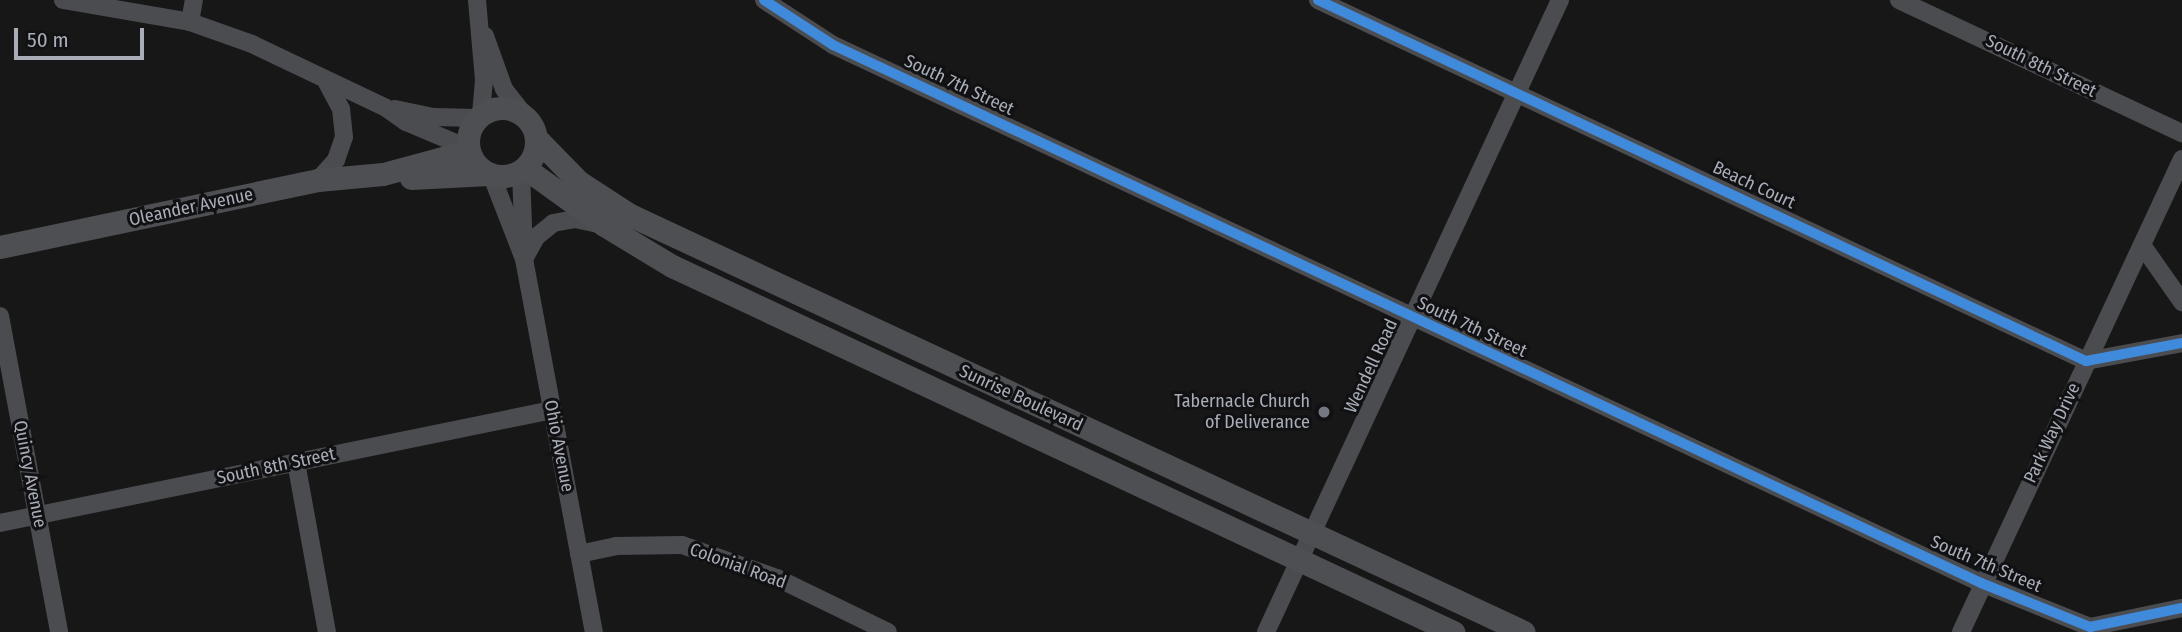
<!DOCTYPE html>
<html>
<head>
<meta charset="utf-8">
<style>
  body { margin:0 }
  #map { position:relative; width:2182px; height:632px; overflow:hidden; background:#171717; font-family:"Fira Sans Condensed",sans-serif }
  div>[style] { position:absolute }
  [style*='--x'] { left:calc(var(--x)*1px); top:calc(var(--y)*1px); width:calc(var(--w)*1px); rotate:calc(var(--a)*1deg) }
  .minor>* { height:18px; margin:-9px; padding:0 9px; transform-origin:9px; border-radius:9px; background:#4b4c50 }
  .major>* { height:23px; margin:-11.5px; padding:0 11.5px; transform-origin:11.5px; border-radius:11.5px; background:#4d4f52 }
  .major>.ring { margin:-11.5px; padding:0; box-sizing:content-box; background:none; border:23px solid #4d4f52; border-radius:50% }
  .cycleway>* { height:10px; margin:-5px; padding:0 5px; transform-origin:5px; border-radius:5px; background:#408adc }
  .dots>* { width:19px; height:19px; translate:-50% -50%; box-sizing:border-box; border:4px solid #111113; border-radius:50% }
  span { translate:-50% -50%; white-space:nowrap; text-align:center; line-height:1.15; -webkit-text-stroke:6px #111113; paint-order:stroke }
  .street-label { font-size:18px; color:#a8adb8 }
  .poi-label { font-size:18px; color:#a8adb8 }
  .right { translate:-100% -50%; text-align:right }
  .scale { position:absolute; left:14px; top:28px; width:130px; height:32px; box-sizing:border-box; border:4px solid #a8adb8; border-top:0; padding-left:9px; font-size:21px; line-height:24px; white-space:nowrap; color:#a8adb8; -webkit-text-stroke:5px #111113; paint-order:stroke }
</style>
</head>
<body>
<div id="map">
  <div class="minor">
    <div style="--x:63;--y:0;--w:129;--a:9.8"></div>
    <div style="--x:190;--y:22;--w:66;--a:19.5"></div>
    <div style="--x:252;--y:44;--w:148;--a:25.5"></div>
    <div style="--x:386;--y:108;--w:24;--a:35"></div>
    <div style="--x:406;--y:122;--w:67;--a:22.8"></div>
    <div style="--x:477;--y:0;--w:80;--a:85"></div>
    <div style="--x:484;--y:80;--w:35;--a:95"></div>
    <div style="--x:764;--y:0;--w:82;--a:33.1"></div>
    <div style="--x:833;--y:45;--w:1268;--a:25.11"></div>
    <div style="--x:1981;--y:583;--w:118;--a:22"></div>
    <div style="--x:2090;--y:627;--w:94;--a:-11.7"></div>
    <div style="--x:1318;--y:0;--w:849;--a:25.18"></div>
    <div style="--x:2086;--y:361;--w:98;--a:-10.6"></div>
    <div style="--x:1899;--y:0;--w:313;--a:25.2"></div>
    <div style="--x:190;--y:22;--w:22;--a:-80"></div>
    <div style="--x:485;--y:36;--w:56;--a:70.3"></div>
    <div style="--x:504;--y:89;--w:33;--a:52"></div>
    <div style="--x:395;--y:109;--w:39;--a:12"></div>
    <div style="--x:433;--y:117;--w:45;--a:1.3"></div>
    <div style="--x:521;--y:171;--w:81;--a:87.9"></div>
    <div style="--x:491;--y:174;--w:91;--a:68.8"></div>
    <div style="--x:524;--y:259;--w:380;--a:79.4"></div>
    <div style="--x:318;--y:180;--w:27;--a:-48"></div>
    <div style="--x:336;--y:160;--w:24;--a:-71"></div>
    <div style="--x:344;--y:137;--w:28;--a:-96"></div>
    <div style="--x:341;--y:109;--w:30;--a:-118"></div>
    <div style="--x:2142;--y:245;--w:70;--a:54.9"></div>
    <div style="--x:524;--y:259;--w:25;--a:-61"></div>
    <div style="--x:536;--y:237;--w:22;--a:-39"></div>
    <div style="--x:553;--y:223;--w:22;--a:-10"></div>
    <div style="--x:575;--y:219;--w:25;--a:12"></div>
    <div style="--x:0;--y:316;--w:321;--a:79.4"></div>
    <div style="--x:296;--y:462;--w:173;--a:79.7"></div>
    <div style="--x:0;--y:523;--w:563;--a:-11.57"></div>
    <div style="--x:579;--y:554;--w:38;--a:-12"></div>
    <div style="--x:616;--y:546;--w:66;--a:-0.9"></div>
    <div style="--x:682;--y:545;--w:101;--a:19.2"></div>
    <div style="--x:777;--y:578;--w:123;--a:25.9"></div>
    <div style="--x:1266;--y:632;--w:697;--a:-65.05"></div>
    <div style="--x:1961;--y:632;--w:522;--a:-64.96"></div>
  </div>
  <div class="major">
    <div class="ring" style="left:468px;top:108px;width:45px;height:45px"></div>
    <div style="--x:536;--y:138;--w:62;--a:45.7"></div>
    <div style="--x:579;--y:182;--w:61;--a:32.9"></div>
    <div style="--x:630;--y:215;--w:986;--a:25.01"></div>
    <div style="--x:525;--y:168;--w:97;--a:35.8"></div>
    <div style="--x:604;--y:225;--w:79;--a:31.1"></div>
    <div style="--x:672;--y:266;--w:863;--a:25.11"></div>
    <div style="--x:411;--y:178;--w:78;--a:-2.9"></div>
    <div style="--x:0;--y:247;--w:325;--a:-11.9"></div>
    <div style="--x:318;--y:180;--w:65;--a:-5.3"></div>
    <div style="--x:383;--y:174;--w:89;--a:-15"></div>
  </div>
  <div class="cycleway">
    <div style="--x:764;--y:0;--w:82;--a:33.1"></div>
    <div style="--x:833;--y:45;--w:1268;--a:25.11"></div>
    <div style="--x:1981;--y:583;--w:118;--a:22"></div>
    <div style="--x:2090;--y:627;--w:94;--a:-11.7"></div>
    <div style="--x:1318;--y:0;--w:849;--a:25.18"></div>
    <div style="--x:2086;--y:361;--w:98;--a:-10.6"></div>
  </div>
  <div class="dots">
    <div style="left:1324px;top:412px;background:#757880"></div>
  </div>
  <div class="street-label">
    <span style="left:2041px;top:66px;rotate:26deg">South 8th Street</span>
    <span style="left:959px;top:85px;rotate:25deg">South 7th Street</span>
    <span style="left:1754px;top:185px;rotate:25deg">Beach Court</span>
    <span style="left:191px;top:207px;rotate:-12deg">Oleander Avenue</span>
    <span style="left:1472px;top:327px;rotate:25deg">South 7th Street</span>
    <span style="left:1371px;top:366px;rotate:-65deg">Wendell Road</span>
    <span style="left:1021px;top:398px;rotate:25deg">Sunrise Boulevard</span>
    <span style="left:2052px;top:433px;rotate:-65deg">Park Way Drive</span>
    <span style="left:559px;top:446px;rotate:79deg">Ohio Avenue</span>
    <span style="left:276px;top:466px;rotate:-12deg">South 8th Street</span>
    <span style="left:30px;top:474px;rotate:79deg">Quincy Avenue</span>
    <span style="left:1986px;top:564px;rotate:23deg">South 7th Street</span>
    <span style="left:738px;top:566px;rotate:20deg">Colonial Road</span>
  </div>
  <div class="poi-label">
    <span class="right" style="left:1310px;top:412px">Tabernacle Church<br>of Deliverance</span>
  </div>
  <div class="scale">50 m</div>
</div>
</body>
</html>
